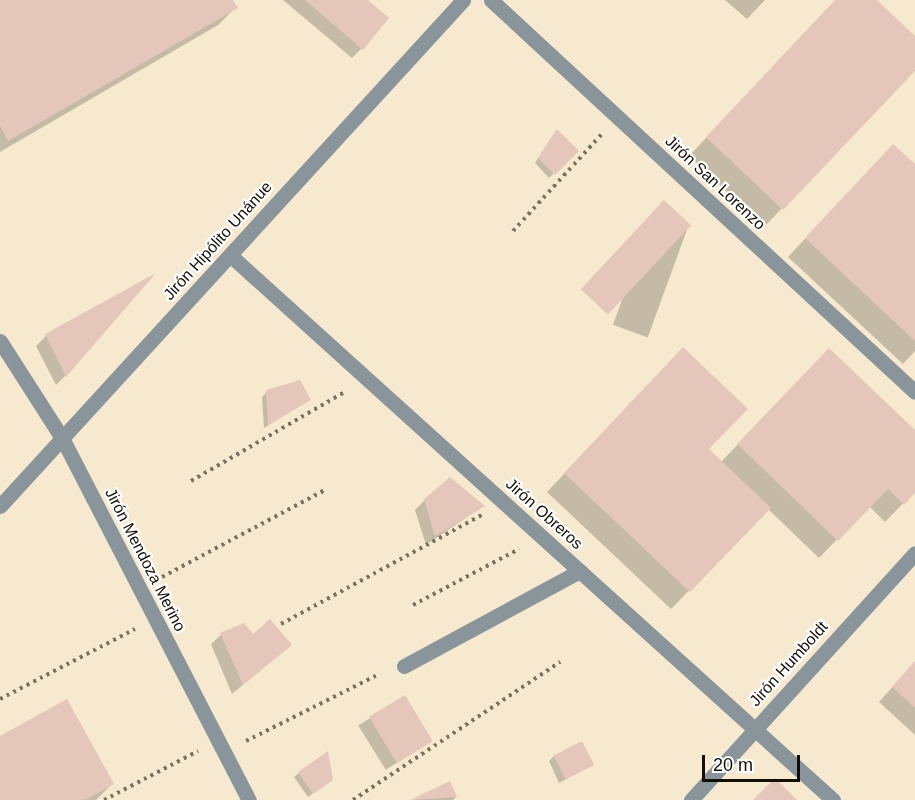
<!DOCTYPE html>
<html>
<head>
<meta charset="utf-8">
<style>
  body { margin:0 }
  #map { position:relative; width:915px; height:800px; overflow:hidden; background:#f7e9cf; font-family:Arial,sans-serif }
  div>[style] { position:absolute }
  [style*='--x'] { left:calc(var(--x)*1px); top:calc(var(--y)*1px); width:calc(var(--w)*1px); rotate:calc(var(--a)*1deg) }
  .shadow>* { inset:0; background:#0003; transform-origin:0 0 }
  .building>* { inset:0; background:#e4c7ba; transform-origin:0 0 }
  .path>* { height:4px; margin-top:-2px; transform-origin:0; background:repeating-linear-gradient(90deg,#7b7261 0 3px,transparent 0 7.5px) }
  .minor>* { height:15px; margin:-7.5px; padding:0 7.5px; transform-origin:7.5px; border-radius:7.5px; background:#89959b }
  span { translate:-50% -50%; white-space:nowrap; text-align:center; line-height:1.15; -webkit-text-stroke:4.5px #fff; paint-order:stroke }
  .street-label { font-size:16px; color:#130f06 }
  .scale { position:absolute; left:702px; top:755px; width:98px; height:27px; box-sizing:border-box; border:3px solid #130f06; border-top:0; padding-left:8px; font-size:18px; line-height:21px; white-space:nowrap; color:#130f06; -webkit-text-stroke:4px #fff; paint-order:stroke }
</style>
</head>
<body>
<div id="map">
  <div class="shadow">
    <div style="clip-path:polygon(0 0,232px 0,236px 7px,218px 25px,0 152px)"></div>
    <div style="clip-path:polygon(283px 0,366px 0,362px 48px,352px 58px)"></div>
    <div style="clip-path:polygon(725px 0,765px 0,747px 19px)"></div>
    <div style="clip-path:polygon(836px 0,874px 0,915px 38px,915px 69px,764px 227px,689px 156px)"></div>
    <div style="clip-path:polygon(553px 135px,577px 151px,549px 178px,535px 163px)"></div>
    <div style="clip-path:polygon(875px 164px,915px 166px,915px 351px,903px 364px,788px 257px)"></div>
    <div style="left:654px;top:212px;width:37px;height:120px;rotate:20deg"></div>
    <div style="clip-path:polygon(149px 279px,65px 376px,56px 385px,36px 346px,46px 336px)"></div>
    <div style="clip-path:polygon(665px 367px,707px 449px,721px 462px,811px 368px,915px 432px,915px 491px,885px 522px,869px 506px,819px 558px,768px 509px,671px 609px,547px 492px)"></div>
    <div style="clip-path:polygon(267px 392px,310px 399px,264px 428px,262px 397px)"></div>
    <div style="clip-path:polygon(425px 500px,483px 506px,426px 545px,415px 510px)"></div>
    <div style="clip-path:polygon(221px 635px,253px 636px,290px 645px,232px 694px,211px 644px)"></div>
    <div style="clip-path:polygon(915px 662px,915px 735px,879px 702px)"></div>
    <div style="left:404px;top:697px;width:52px;height:54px;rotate:58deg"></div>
    <div style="clip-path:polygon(0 738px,112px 784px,96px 800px,0 800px)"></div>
    <div style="clip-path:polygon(554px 756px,592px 765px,559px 783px,549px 761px)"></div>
    <div style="clip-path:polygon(299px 773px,326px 784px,308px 797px,294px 777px)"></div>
    <div style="clip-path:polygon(449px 783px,456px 797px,453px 800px,413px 800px)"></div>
  </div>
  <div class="building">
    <div style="clip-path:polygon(0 0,233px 0,238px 8px,8px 141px,0 126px)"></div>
    <div style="clip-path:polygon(305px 0,368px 0,389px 18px,363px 50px)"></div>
    <div style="clip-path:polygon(835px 0,877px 0,915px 36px,915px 71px,783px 210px,706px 137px)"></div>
    <div style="clip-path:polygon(557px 129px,579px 151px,555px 175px,538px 158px)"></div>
    <div style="clip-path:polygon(893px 144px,915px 164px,915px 341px,805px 238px)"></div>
    <div style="left:664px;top:200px;width:37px;height:122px;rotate:43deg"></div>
    <div style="clip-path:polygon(156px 273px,66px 377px,45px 334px)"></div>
    <div style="clip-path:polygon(683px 347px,748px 409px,709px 449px,771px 508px,690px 592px,564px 473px)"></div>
    <div style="clip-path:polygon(829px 348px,915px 430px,915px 493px,904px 505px,888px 489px,838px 541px,737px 444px)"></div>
    <div style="clip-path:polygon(300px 380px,311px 400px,268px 425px,266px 390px)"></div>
    <div style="clip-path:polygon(450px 477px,485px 506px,435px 536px,424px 499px)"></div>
    <div style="clip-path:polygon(270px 619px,292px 645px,243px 685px,220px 633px,244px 623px,253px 634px)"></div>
    <div style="clip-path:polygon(915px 661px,915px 708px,892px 687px)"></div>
    <div style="left:405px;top:695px;width:54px;height:42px;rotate:59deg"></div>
    <div style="clip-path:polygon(67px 699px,114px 784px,85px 800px,0 800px,0 736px)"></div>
    <div style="left:582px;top:741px;width:27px;height:32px;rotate:63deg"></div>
    <div style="clip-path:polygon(328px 751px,333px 780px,313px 794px,298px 772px)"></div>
    <div style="clip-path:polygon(775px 778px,797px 800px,753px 800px)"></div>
    <div style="clip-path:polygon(450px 781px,457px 797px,410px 800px)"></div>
  </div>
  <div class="path">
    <div style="--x:513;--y:231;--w:132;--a:-47.5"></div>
    <div style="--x:191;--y:481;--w:179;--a:-30.1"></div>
    <div style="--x:162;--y:577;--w:185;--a:-28.1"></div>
    <div style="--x:413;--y:605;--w:120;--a:-27.8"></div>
    <div style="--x:281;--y:624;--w:231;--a:-28.5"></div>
    <div style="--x:0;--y:699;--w:152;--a:-27.4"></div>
    <div style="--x:246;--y:741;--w:147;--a:-26.7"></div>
    <div style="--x:104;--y:800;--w:106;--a:-27.5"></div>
    <div style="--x:353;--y:800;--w:249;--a:-33.7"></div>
  </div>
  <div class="minor">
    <div style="--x:491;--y:0;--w:577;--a:42.75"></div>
    <div style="--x:230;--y:255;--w:813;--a:42.11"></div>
    <div style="--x:0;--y:341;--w:115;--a:57.4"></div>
    <div style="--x:62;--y:438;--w:407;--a:62.7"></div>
    <div style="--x:0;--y:506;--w:686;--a:-47.54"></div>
    <div style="--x:404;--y:666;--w:200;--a:-28.4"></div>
    <div style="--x:691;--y:800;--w:333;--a:-47.8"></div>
  </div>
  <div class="street-label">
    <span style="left:715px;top:183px;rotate:43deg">Jirón San Lorenzo</span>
    <span style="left:218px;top:241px;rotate:-48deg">Jirón Hipólito Unánue</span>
    <span style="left:544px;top:514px;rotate:42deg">Jirón Obreros</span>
    <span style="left:145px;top:560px;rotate:63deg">Jirón Mendoza Merino</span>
    <span style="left:789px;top:664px;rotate:-48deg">Jirón Humboldt</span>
  </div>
  <div class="scale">20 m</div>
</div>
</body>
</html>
